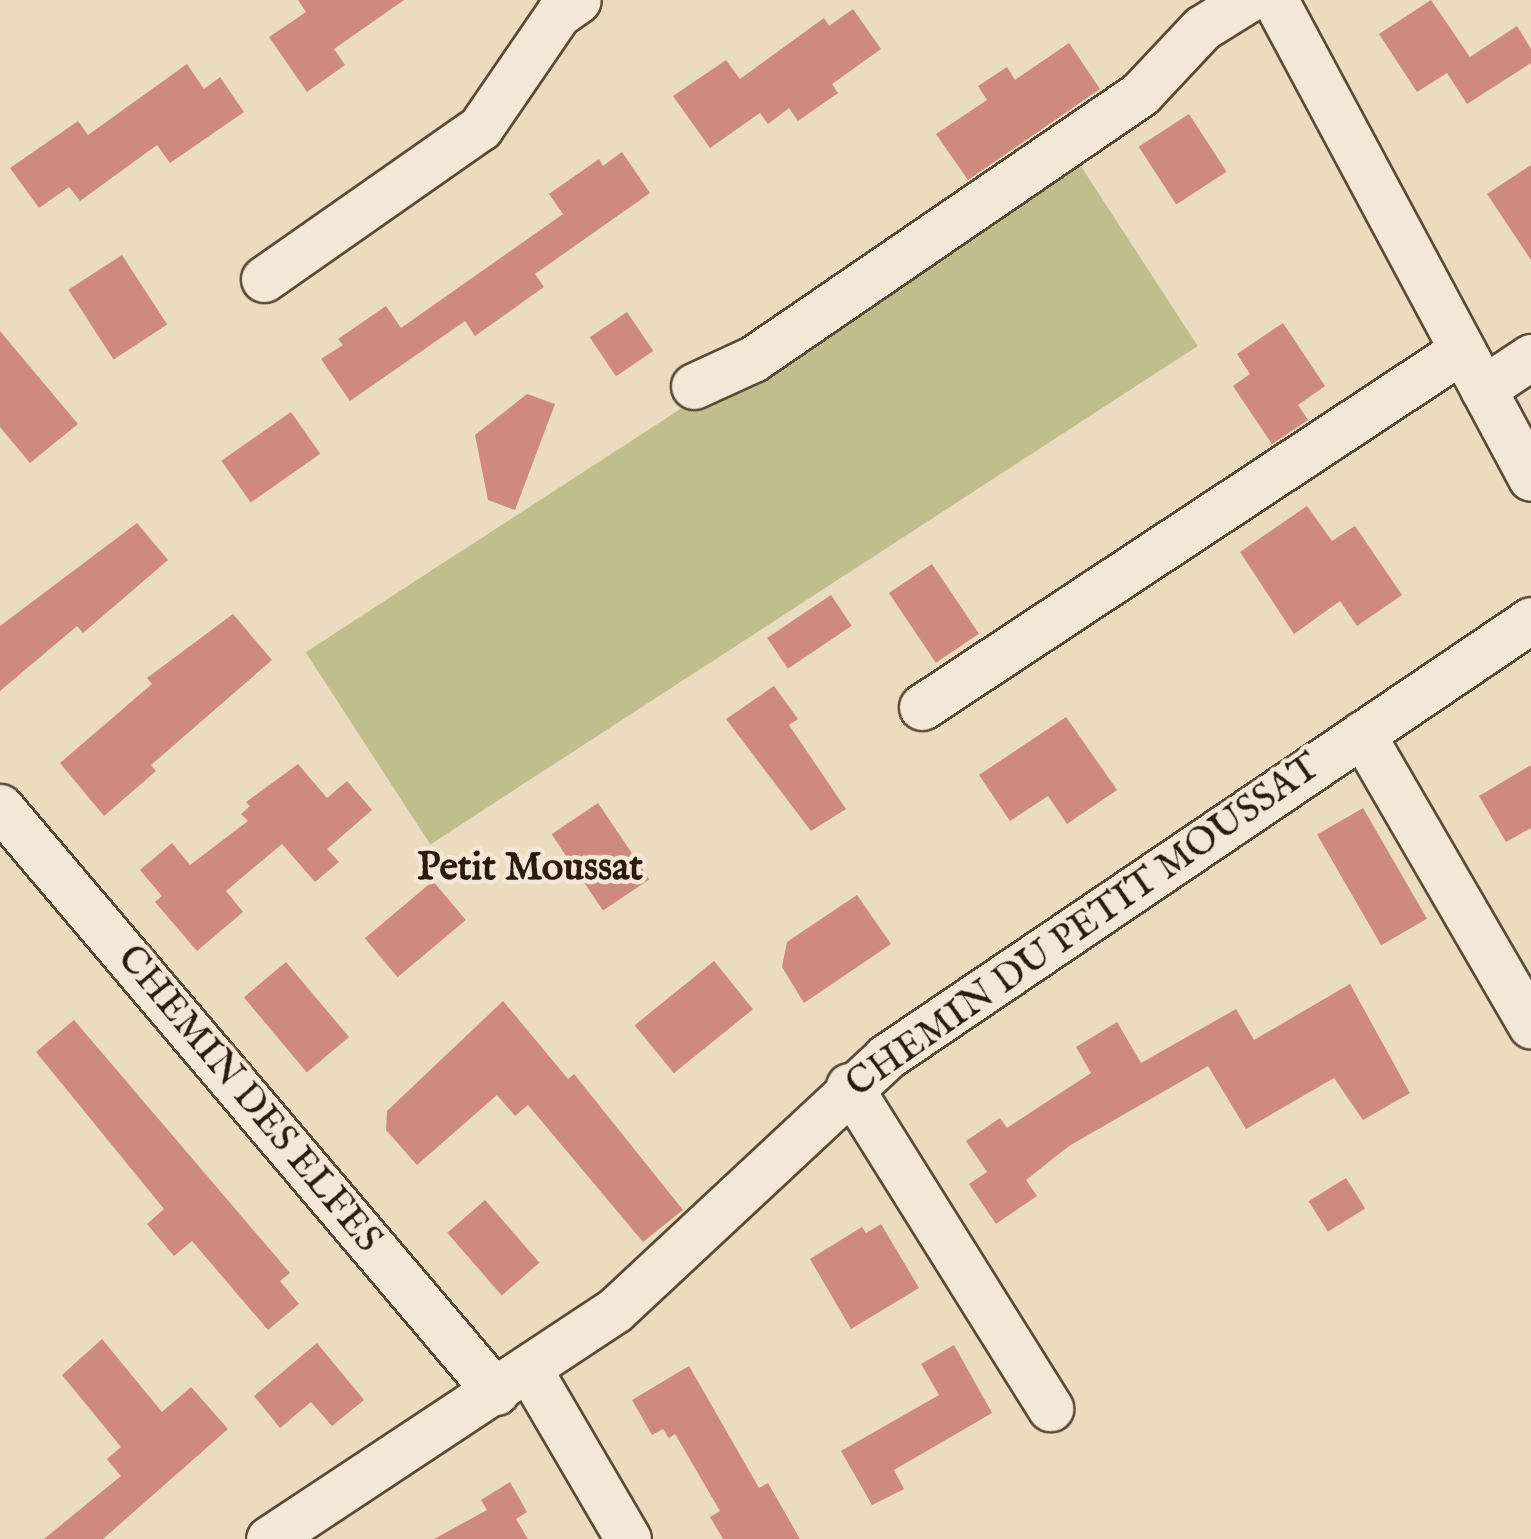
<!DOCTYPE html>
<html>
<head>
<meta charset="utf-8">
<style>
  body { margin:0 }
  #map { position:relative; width:1531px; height:1539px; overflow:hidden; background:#ebdcbf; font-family:"IM FELL English",serif }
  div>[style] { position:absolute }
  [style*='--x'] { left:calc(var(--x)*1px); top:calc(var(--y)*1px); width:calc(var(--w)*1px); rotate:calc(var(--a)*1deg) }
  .green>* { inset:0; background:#c0be8c; transform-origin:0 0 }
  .building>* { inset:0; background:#ce8a7e; transform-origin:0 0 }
  .roads { filter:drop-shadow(2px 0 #5a4b38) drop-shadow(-2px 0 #5a4b38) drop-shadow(0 2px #5a4b38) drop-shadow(0 -2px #5a4b38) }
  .minor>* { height:45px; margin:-22.5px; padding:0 22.5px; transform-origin:22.5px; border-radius:22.5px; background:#f2e8d5 }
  span { translate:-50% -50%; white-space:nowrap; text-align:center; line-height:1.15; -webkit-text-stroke:9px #f2e8d5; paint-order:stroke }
  .street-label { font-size:38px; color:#2a1b0b }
  .neighbourhood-label { font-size:40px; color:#2a1b0b; font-weight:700 }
</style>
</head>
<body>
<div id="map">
  <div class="green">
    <div style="left:1073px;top:154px;width:229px;height:915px;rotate:57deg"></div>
  </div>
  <div class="building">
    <div style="clip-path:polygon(298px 0,404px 0,334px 49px,345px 65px,307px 92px,269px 37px,306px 12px)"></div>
    <div style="clip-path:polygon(1431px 0,1470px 57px,1517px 26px,1531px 49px,1531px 63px,1467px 104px,1447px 73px,1417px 92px,1379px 34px)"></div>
    <div style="clip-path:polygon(853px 9px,881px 49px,832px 84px,838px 93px,798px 121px,789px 108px,768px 124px,760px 113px,710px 148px,673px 96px,726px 60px,740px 79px,824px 18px,829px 26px)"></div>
    <div style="clip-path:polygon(1069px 43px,1100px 89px,968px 180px,936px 134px,987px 100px,978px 86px,1007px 67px,1015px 80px)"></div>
    <div style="clip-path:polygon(187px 64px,204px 89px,220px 77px,244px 112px,170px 163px,157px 145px,80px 201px,69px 187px,39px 208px,10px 168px,78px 121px,88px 135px)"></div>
    <div style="left:1189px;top:114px;width:69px;height:60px;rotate:57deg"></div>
    <div style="clip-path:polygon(622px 152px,650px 193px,535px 274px,544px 287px,475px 336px,465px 321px,350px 401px,321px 359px,343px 345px,338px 339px,386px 306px,401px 328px,563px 214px,549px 194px,599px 159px,603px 166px)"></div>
    <div style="clip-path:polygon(1531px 165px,1531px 260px,1487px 194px)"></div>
    <div style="left:122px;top:255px;width:83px;height:64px;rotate:57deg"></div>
    <div style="left:627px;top:312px;width:47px;height:45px;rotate:56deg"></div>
    <div style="clip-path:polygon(1283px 323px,1325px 386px,1298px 405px,1308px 420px,1272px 444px,1233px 386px,1250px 374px,1237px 354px)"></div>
    <div style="clip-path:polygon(0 331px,78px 424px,30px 463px,0 427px)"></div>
    <div style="clip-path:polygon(527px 394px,555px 404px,515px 510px,488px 500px,475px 435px)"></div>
    <div style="left:291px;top:412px;width:51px;height:85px;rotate:55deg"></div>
    <div style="clip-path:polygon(1307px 506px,1332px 541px,1355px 526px,1402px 595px,1357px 626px,1340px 601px,1294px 634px,1240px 552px)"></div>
    <div style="clip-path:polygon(137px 523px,168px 560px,83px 633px,77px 626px,0 691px,0 626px)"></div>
    <div style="left:932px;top:564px;width:84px;height:52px;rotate:56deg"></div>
    <div style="left:831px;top:595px;width:37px;height:77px;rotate:56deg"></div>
    <div style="clip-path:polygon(233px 614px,272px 660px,151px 765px,156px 771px,104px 816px,60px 763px,152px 684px,147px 678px)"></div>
    <div style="clip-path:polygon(774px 686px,798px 719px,789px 725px,846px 809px,811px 831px,726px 719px)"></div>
    <div style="clip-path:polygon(1066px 717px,1117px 790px,1067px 824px,1048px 796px,1010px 821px,979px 775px)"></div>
    <div style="clip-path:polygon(298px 764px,327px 798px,347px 781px,372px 810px,327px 849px,339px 862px,315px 882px,282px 844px,226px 891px,243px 912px,197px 951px,155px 902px,162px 896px,140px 870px,172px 843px,190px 865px,248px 821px,241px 814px,250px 806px,246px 802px)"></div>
    <div style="clip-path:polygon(1531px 765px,1531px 828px,1506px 842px,1479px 796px)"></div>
    <div style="left:598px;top:803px;width:92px;height:56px;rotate:56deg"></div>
    <div style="left:1363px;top:808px;width:128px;height:53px;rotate:60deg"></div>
    <div style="left:433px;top:881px;width:51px;height:89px;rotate:50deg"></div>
    <div style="clip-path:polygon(857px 895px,891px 944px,804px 1003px,782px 967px,787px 942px)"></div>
    <div style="left:714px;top:961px;width:62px;height:102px;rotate:51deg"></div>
    <div style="left:286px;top:962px;width:98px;height:55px;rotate:50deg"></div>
    <div style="clip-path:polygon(1350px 984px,1410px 1093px,1363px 1120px,1334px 1078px,1246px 1129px,1208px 1066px,1069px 1146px,1026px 1180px,1037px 1196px,996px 1224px,969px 1184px,987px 1172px,966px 1141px,1000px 1118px,1007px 1128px,1091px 1073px,1076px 1047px,1117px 1022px,1141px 1063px,1236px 1009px,1254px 1040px)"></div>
    <div style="clip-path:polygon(503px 1001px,568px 1079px,574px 1074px,683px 1210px,643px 1242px,528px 1105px,515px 1116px,497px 1095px,417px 1165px,386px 1130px,387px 1111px)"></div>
    <div style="clip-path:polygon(74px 1020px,290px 1273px,280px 1281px,299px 1304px,268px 1330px,192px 1241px,174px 1256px,147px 1224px,164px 1209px,36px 1052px)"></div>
    <div style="left:1346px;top:1178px;width:36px;height:44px;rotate:58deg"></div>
    <div style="left:485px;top:1200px;width:83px;height:50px;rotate:49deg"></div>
    <div style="clip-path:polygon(881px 1224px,919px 1288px,851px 1329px,810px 1259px,862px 1227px,866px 1233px)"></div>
    <div style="clip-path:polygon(102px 1339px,162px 1412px,191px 1387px,228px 1429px,103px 1539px,44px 1539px,121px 1476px,107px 1459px,121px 1447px,62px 1375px)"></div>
    <div style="clip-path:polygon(317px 1343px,364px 1400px,332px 1426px,311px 1402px,280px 1428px,254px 1396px)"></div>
    <div style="clip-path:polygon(954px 1345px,992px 1413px,894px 1470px,904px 1489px,872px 1505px,841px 1451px,939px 1395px,921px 1364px)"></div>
    <div style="clip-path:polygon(689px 1366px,759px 1488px,768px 1483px,800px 1539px,723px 1539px,710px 1517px,720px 1511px,675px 1434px,669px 1438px,663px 1429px,652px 1435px,632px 1400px)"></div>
    <div style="clip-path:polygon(510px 1482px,527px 1512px,516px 1519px,528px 1539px,434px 1539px,487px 1510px,481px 1500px)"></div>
  </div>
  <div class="roads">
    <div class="minor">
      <div style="--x:1275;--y:0;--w:542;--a:61.83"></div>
      <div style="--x:264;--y:279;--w:264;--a:-35"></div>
      <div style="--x:480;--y:128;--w:138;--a:-55.6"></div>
      <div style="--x:558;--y:14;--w:24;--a:-35"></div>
      <div style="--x:694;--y:386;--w:65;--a:-24.6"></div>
      <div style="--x:753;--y:359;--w:470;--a:-34.4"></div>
      <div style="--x:1141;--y:93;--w:89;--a:-46.8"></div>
      <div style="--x:1202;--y:28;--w:53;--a:-31.9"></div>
      <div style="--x:1483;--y:389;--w:58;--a:-33.7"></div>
      <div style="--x:922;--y:707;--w:647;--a:-33.47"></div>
      <div style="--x:1362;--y:734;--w:337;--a:59.9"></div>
      <div style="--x:0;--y:807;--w:767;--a:49.71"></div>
      <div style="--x:849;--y:1086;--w:380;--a:58"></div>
      <div style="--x:530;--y:1371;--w:194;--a:59.7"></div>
      <div style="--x:269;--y:1539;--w:415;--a:-33.5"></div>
      <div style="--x:615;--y:1310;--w:371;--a:-43"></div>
      <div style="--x:886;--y:1057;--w:779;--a:-34.12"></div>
    </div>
  </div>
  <div class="street-label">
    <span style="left:1084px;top:927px;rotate:-35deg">CHEMIN DU PETIT MOUSSAT</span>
    <span style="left:248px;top:1100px;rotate:50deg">CHEMIN DES ELFES</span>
  </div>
  <div class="neighbourhood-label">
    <span style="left:530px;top:869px">Petit Moussat</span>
  </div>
</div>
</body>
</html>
